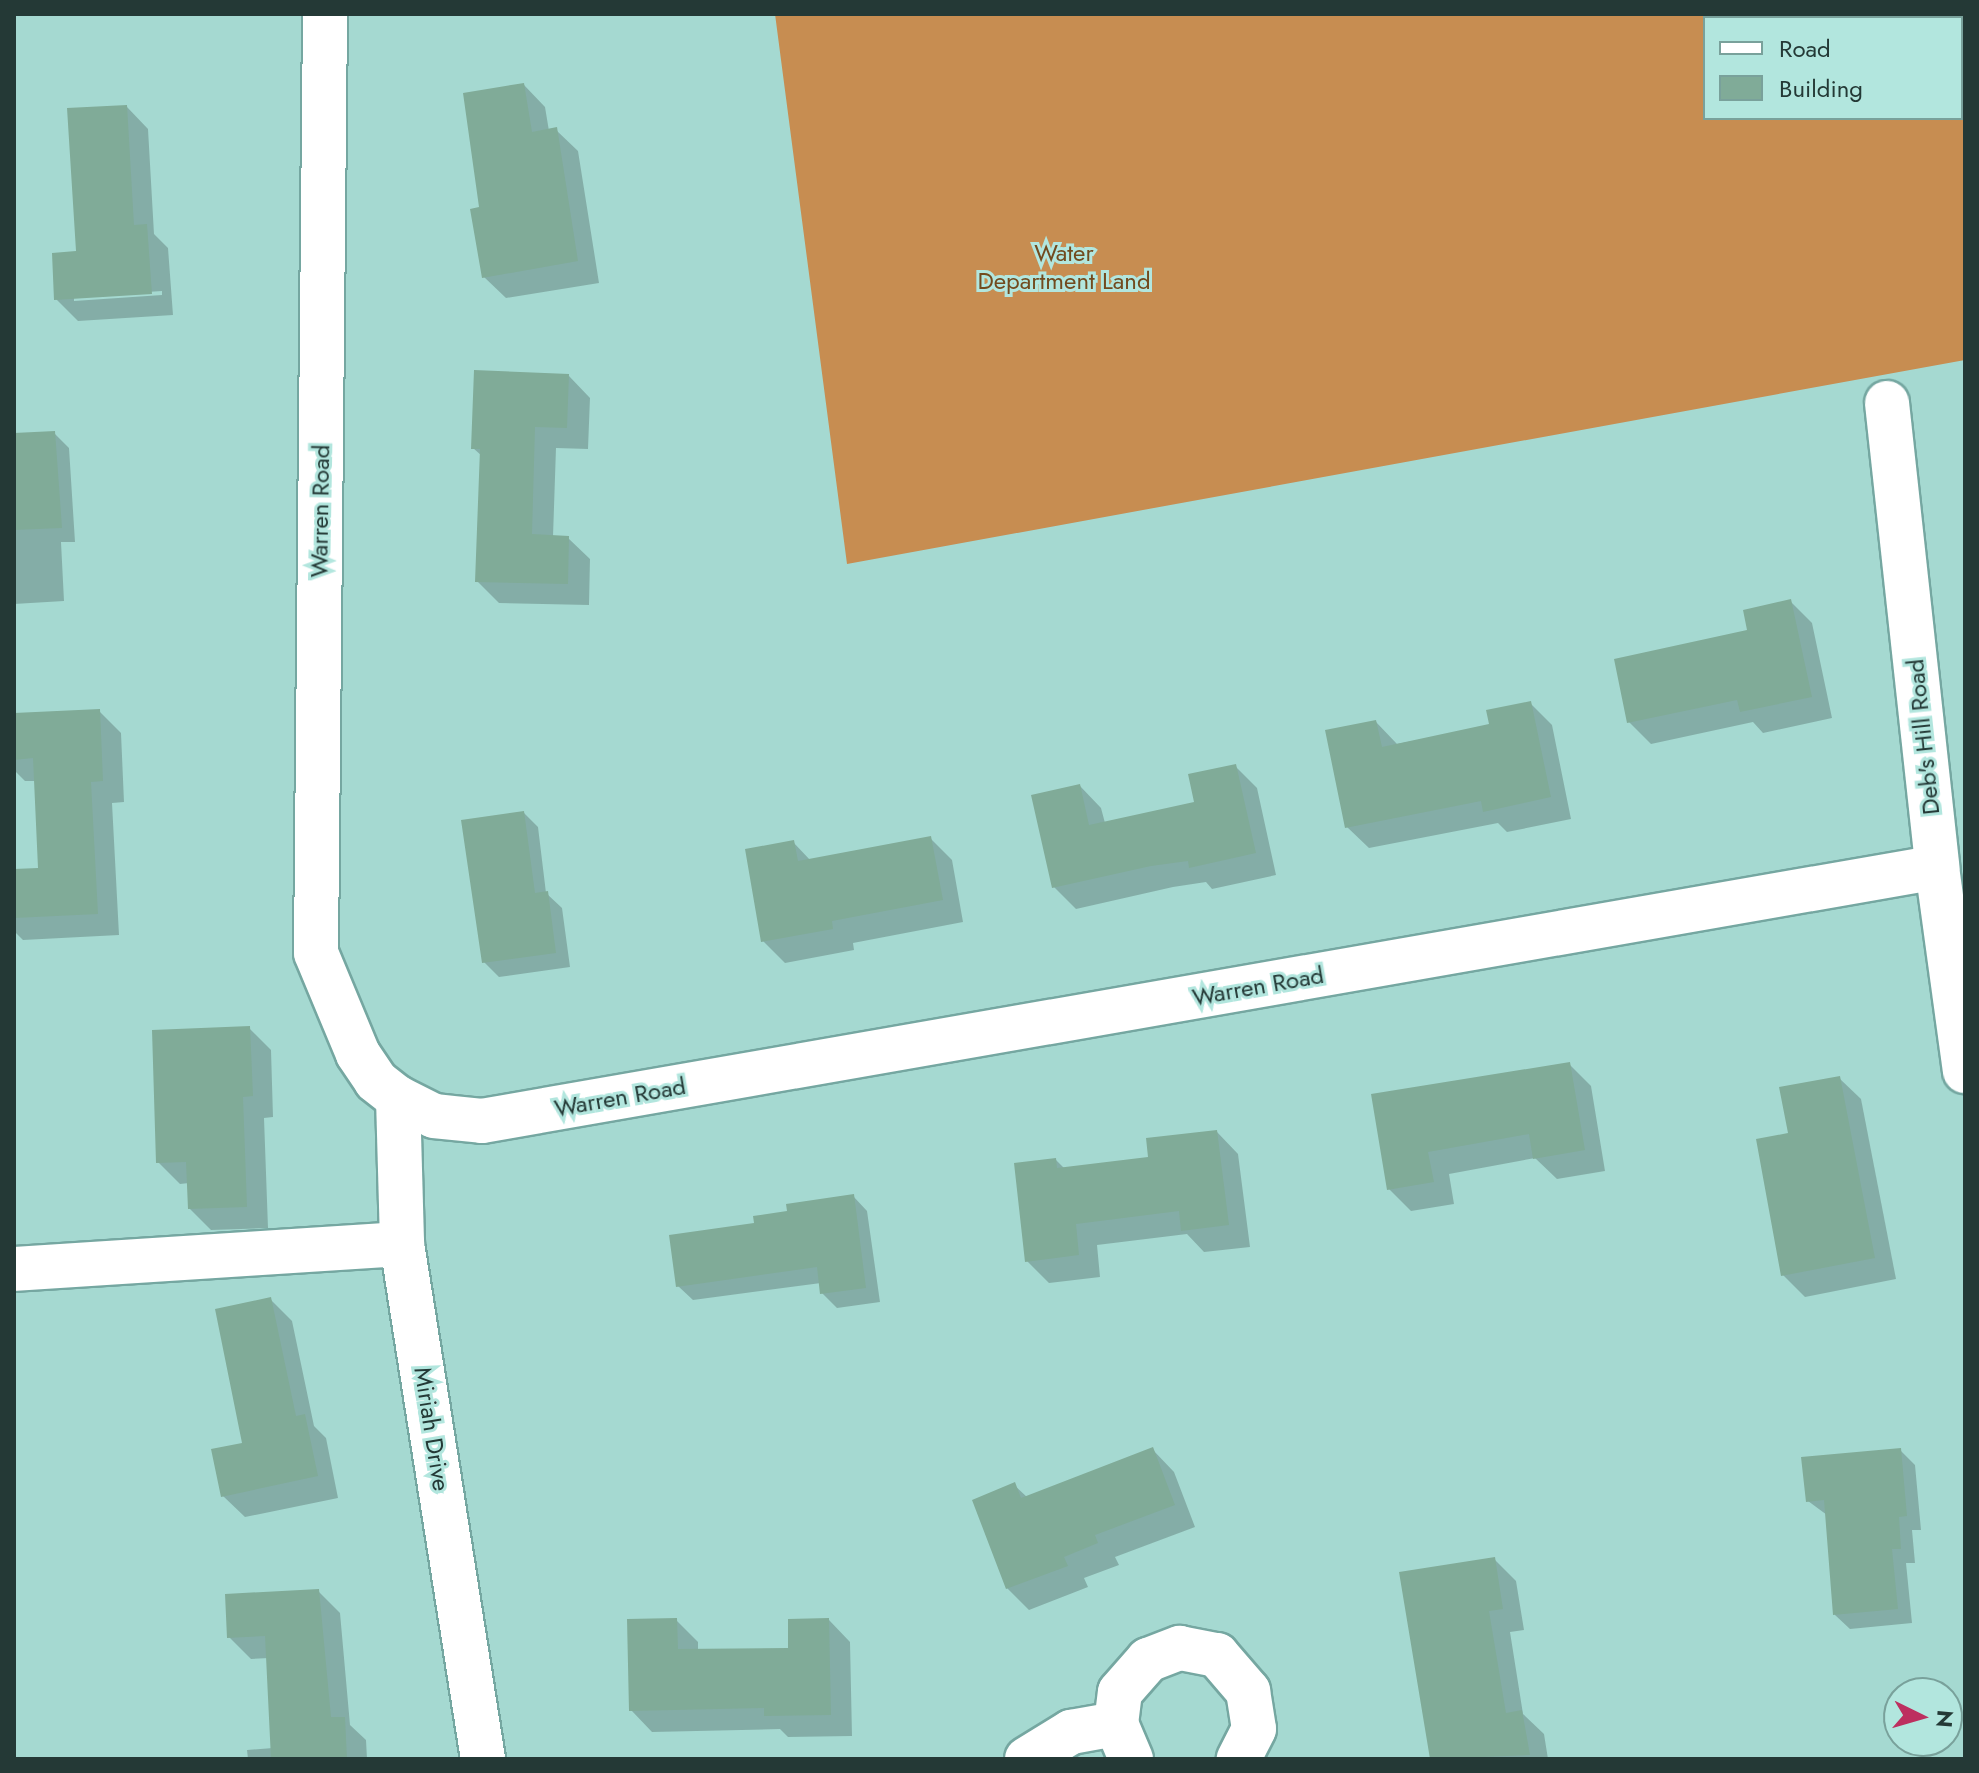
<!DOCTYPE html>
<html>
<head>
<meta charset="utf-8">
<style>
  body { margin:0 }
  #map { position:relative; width:1979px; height:1773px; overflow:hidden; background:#a5d9d1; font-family:Jost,sans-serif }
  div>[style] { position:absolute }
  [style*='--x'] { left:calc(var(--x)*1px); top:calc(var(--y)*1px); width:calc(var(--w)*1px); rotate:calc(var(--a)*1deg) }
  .forest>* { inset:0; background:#c78d51 }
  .shadow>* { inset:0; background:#0003 }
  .building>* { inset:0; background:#80ab98 }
  .roads { filter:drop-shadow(2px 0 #75a7a1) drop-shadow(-2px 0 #75a7a1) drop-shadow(0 2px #75a7a1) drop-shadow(0 -2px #75a7a1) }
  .minor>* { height:44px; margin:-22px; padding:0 22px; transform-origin:22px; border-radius:22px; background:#fff }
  span { translate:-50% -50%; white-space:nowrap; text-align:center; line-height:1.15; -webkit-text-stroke:6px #b2e6de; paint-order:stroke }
  .park-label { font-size:24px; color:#724a1e }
  .street-label { font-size:24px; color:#243936 }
  .frame { position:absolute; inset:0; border:16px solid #243936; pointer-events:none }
  .legend { position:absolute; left:1703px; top:16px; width:260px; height:104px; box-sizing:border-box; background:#b2e6de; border:2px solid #79a19b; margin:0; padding:10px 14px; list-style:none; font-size:24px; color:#243936 }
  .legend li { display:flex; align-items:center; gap:16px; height:40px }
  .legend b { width:40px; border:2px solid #79a19b }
  .north { position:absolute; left:1883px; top:1677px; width:80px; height:80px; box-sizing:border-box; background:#b2e6de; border:2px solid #79a19b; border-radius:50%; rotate:95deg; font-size:22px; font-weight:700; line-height:32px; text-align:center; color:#243936 }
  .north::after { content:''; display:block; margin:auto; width:28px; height:36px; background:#bd2f5f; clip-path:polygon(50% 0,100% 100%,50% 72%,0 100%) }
</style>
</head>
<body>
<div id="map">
  <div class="forest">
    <div style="clip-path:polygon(evenodd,775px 14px,1965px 14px,1965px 360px,847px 564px,775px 14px,1705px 18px,1961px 18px,1961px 118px,1705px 118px,1705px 18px)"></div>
  </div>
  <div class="shadow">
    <div style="clip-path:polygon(524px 85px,545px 107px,549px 131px,556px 130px,578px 151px,599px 283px,506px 298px,484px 277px,482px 208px)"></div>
    <div style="clip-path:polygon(evenodd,127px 107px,148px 129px,154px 234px,168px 248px,173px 315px,78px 321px,56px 299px,78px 253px,127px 107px,162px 291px,162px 295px,74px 301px,74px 297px,162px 291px)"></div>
    <div style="clip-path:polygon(569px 376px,590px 398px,588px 449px,556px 448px,553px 537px,568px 538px,590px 559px,589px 605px,499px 603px,477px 581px,482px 456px,473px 448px)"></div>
    <div style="clip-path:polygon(54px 433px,69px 448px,75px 542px,61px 542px,64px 601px,14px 604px,14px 435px)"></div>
    <div style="clip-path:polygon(1790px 601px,1812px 623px,1832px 718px,1763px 733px,1753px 722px,1651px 744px,1629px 722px)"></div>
    <div style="clip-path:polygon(1530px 703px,1552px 725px,1571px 819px,1507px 832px,1498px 823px,1369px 848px,1347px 827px,1376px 722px,1397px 744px,1492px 726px)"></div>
    <div style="clip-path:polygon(99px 711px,121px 733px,124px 802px,112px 803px,119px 935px,23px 940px,14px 931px,14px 871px,40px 869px,36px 781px,25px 781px,14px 770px,14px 715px)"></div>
    <div style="clip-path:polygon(1235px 766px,1257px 788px,1276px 875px,1212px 889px,1206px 882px,1173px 887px,1076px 909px,1054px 887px,1080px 786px,1101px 808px,1105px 823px,1196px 804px)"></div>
    <div style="clip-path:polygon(524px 813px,538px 827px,546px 893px,562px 908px,570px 967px,499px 977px,484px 962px)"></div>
    <div style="clip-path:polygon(930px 838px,952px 860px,963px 922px,853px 943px,854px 950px,785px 963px,763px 941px,793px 842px,811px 861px)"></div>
    <div style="clip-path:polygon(249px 1028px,271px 1050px,273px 1117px,264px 1118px,268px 1228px,211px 1230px,190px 1209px,189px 1183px,180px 1184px,158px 1162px)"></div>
    <div style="clip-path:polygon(1569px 1064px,1591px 1086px,1605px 1171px,1557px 1179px,1535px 1158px,1449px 1174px,1454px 1204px,1411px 1211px,1389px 1189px,1373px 1096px)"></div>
    <div style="clip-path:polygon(1839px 1078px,1861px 1099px,1896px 1279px,1805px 1297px,1783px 1275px,1790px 1135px)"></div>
    <div style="clip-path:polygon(1217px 1132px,1238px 1154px,1250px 1247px,1204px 1252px,1187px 1234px,1097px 1245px,1100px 1277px,1049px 1283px,1027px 1261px,1056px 1160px,1065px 1169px,1150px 1159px)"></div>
    <div style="clip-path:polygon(853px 1196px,867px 1211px,880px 1302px,837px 1308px,822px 1293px,821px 1283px,693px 1300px,678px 1286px,756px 1225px)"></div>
    <div style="clip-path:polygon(270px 1299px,292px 1321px,314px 1426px,326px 1438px,338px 1498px,245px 1517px,223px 1496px,245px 1444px)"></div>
    <div style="clip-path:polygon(1153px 1450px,1174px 1472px,1195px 1527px,1115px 1557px,1119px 1565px,1084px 1578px,1088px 1587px,1029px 1610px,1007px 1588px,1014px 1485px,1028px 1498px)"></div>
    <div style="clip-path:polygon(1900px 1450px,1915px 1465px,1921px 1530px,1912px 1530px,1915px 1563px,1906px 1563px,1912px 1623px,1850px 1629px,1835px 1615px,1827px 1515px,1808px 1501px)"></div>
    <div style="clip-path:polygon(1494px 1559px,1516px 1581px,1524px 1630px,1510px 1632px,1523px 1714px,1544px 1734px,1548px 1759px,1432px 1759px,1402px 1574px)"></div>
    <div style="clip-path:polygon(318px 1591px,340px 1613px,350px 1725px,366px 1740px,367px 1759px,248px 1759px,247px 1750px,273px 1748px,269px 1658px,251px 1659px,229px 1637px)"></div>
    <div style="clip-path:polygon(676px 1620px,698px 1642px,698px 1651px,790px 1650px,829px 1620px,850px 1642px,852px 1736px,788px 1737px,780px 1729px,652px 1732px,631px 1710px)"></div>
  </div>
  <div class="building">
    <div style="clip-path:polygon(524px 83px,532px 132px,557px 127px,578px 261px,482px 278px,470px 209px,479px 207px,463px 93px)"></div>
    <div style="clip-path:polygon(127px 105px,134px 225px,147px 224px,152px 294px,54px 300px,52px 253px,76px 251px,67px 108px)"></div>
    <div style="clip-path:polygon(474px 370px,569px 374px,567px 428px,535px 427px,532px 534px,569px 536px,568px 584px,475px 582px,480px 449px,471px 449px)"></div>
    <div style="clip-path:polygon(55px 431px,62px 528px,14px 530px,14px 433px)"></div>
    <div style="clip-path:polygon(1791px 599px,1812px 697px,1740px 712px,1737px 700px,1627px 723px,1614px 659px,1747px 630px,1743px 610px)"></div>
    <div style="clip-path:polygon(1531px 701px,1551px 797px,1483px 812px,1481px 801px,1345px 828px,1325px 730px,1376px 720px,1382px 747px,1489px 724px,1486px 710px)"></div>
    <div style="clip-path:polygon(100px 709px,103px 781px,91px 782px,98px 914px,14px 918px,14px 869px,38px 868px,33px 758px,14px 760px,14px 713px)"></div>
    <div style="clip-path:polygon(1236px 764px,1256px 853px,1189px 868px,1188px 861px,1151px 866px,1052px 888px,1031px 795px,1080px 784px,1089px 825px,1194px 802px,1188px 774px)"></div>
    <div style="clip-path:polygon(524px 811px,535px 893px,548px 891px,556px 953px,482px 963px,461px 820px)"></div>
    <div style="clip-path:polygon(931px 836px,943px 900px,832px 921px,833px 929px,761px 942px,745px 849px,794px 840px,798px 861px)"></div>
    <div style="clip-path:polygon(250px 1026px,253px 1096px,243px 1097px,247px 1207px,188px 1209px,186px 1162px,156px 1163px,152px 1030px)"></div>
    <div style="clip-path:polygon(1570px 1062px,1585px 1150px,1533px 1159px,1529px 1134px,1428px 1152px,1434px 1182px,1387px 1190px,1371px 1094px)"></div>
    <div style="clip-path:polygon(1840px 1076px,1875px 1258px,1781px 1276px,1756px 1139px,1788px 1133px,1779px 1087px)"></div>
    <div style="clip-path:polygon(1217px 1130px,1229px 1225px,1181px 1231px,1179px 1211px,1076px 1224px,1079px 1255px,1025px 1262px,1014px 1163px,1056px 1158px,1057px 1168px,1148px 1157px,1146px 1138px)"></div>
    <div style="clip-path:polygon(854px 1194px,866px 1288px,820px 1294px,817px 1267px,676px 1287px,669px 1235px,754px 1223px,753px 1216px,787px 1211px,786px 1204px)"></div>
    <div style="clip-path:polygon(271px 1297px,296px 1416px,305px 1414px,318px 1476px,221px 1497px,211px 1449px,242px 1443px,215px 1309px)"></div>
    <div style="clip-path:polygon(1153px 1447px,1175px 1505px,1095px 1535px,1098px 1543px,1064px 1557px,1068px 1566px,1006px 1589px,972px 1500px,1015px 1482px,1021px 1498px)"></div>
    <div style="clip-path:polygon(1901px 1448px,1907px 1516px,1899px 1517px,1901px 1549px,1892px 1549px,1898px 1609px,1833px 1615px,1824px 1500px,1806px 1502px,1801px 1457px)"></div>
    <div style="clip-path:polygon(1495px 1557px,1503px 1609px,1489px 1611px,1506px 1713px,1522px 1710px,1530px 1755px,1430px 1759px,1399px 1572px)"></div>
    <div style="clip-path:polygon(319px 1589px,331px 1717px,345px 1717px,347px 1759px,271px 1759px,265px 1636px,227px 1638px,225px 1594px)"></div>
    <div style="clip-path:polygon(677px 1618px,678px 1649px,788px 1648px,788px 1619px,829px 1618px,831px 1715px,764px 1716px,764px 1708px,629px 1711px,627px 1619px)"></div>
  </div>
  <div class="roads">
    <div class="minor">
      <div style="--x:325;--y:14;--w:939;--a:90.55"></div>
      <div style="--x:316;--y:953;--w:109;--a:67.4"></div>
      <div style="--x:358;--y:1054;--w:32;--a:56"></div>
      <div style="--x:376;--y:1081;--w:28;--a:38"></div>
      <div style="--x:398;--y:1098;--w:40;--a:26.6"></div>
      <div style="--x:434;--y:1116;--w:48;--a:5.9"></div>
      <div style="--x:482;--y:1121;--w:1477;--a:-9.9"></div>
      <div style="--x:1887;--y:403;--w:467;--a:83.8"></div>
      <div style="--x:1937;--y:867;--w:206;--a:82.2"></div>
      <div style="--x:398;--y:1098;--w:146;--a:88.4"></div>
      <div style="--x:402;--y:1244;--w:521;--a:81.06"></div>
      <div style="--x:14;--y:1269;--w:389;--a:-3.7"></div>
      <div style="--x:1027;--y:1759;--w:52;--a:-31.5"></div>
      <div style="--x:1071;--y:1732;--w:46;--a:-10.1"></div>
      <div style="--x:1131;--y:1759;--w:38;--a:-113"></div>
      <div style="--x:1116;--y:1724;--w:32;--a:-83"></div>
      <div style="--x:1120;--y:1692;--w:43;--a:-48.8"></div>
      <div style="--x:1148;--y:1660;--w:34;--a:-21"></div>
      <div style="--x:1180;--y:1648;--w:38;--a:11"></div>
      <div style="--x:1217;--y:1655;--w:48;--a:49.3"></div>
      <div style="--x:1248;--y:1691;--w:38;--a:81"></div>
      <div style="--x:1254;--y:1729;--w:34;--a:117"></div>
    </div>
  </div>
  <div class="park-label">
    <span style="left:1064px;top:267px">Water<br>Department Land</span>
  </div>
  <div class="street-label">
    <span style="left:320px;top:511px;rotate:-89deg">Warren Road</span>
    <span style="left:1923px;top:737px;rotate:-96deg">Deb's Hill Road</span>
    <span style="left:1258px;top:986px;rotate:-10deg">Warren Road</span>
    <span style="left:620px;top:1097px;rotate:-10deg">Warren Road</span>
    <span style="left:432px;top:1429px;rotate:81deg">Miriah Drive</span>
  </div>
  <div class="frame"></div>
  <ul class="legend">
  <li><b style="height:10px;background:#fff"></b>Road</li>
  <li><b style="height:22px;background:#80ab98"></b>Building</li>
  </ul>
  <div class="north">N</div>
</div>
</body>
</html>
